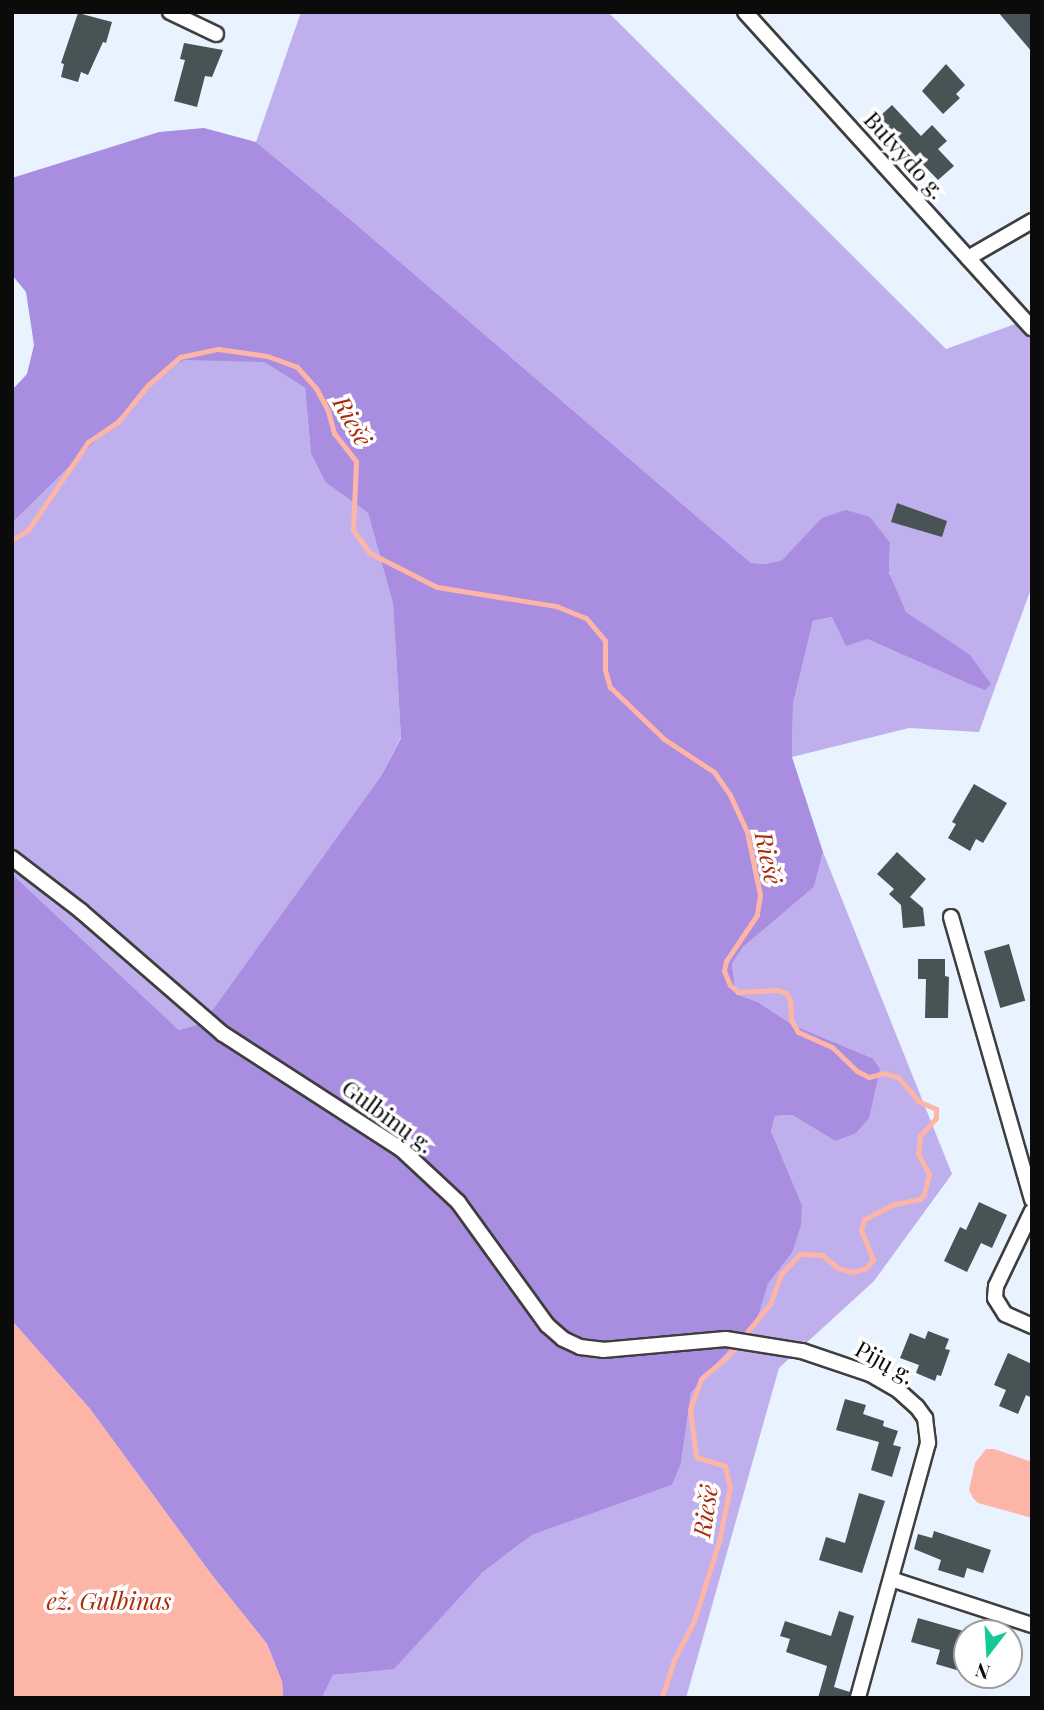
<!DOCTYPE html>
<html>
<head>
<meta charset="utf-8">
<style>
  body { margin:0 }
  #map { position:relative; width:1044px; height:1710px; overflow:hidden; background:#e9f3ff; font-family:"Playfair Display",serif }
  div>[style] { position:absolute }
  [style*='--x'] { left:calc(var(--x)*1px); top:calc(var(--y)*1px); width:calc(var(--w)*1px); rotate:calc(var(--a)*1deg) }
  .green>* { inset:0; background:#bfafed }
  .forest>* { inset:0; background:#a88de0 }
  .water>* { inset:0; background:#fdb5a8 }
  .stream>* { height:5px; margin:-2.5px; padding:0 2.5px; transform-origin:2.5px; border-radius:2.5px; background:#fdb5a8 }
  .building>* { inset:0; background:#475355; transform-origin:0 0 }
  .roads { filter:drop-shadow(2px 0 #3e3e3e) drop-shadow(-2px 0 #3e3e3e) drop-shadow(0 2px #3e3e3e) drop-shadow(0 -2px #3e3e3e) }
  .minor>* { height:14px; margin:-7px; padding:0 7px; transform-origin:7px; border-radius:7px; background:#fff }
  span { translate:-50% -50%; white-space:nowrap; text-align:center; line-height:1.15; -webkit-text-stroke:7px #fff; paint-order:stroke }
  .street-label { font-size:23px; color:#0b0b0b }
  .water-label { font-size:24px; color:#a92b09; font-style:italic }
  .frame { position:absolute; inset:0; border:14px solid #0b0b0b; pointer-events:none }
  .north { position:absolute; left:953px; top:1619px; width:70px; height:70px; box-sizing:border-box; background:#fff; border:2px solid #9d9d9d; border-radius:50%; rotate:197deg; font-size:19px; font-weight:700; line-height:28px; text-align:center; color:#0b0b0b }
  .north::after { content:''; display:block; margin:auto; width:24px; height:32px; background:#16c998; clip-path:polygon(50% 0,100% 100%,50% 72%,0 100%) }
</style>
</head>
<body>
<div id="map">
  <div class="green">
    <div style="clip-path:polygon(301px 12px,608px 12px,946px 349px,1032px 318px,1032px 586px,979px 732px,909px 728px,792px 757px,793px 704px,813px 621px,832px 617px,867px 639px,967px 683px,932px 630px,906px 612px,895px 593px,889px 572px,890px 543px,800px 542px,782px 560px,766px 564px,751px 563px,351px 220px,256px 142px)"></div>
    <div style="clip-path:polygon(249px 359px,264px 362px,305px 388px,311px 454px,325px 482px,368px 513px,393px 604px,401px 737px,381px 776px,203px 1023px,179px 1030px,12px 874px,12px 523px,173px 365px,184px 360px)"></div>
    <div style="clip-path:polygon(823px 852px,952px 1174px,874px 1281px,779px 1368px,686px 1698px,322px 1698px,333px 1675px,394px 1668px,483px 1572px,532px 1535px,672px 1485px,681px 1464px,691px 1393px,758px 1317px,768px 1284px,792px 1253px,802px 1205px,771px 1131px,775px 1116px,792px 1115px,835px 1141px,872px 1058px,793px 1025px,758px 1002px,736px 994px,732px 964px,743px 947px,814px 887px)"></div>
  </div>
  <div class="forest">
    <div style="clip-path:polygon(204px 128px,256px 142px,351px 220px,751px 563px,766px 564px,782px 560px,822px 518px,846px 510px,870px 517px,890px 543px,889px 573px,906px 612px,970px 655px,991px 684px,985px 690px,967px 683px,867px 639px,846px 646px,832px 617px,813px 621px,793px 704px,792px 757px,823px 852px,814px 887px,743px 947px,732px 964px,736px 994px,758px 1002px,793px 1025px,872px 1058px,880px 1069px,869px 1118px,856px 1133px,835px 1141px,792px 1115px,775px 1116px,771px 1131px,802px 1205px,801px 1225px,792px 1253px,768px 1284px,758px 1317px,691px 1393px,681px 1464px,672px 1485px,532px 1535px,483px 1572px,394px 1669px,333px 1675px,322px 1698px,283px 1698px,282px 1682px,267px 1644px,211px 1574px,90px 1409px,12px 1321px,12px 874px,179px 1030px,203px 1023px,381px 776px,401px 738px,393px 604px,368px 513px,325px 482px,311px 454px,305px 388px,264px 362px,185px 360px,173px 365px,12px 523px,12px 390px,27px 374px,34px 345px,26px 292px,12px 275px,12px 178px,159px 132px)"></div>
  </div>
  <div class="water">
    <div style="clip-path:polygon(12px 1321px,90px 1409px,211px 1574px,267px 1644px,282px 1682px,283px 1698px,12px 1698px)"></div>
    <div style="clip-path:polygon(986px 1449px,994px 1449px,1032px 1462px,1032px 1518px,978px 1503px,973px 1498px,969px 1490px,975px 1463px)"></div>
  </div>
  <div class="stream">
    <div style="--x:12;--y:540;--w:19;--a:-32"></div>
    <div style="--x:28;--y:530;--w:107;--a:-55.7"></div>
    <div style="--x:88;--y:442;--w:36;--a:-34"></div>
    <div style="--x:118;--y:422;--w:48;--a:-51"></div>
    <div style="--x:148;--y:385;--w:43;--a:-41.2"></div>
    <div style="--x:180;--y:357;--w:39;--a:-12"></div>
    <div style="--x:218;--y:349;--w:49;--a:8.1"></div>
    <div style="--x:267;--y:356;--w:32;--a:20"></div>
    <div style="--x:297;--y:367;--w:28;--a:48"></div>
    <div style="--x:316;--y:388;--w:26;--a:62"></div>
    <div style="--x:328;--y:411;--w:23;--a:75"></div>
    <div style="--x:334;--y:433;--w:36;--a:52"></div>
    <div style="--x:356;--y:461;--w:69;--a:92.5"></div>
    <div style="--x:353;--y:530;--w:29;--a:54"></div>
    <div style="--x:370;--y:553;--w:75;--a:26.9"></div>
    <div style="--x:437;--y:587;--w:121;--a:9.1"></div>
    <div style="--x:556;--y:606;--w:32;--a:22"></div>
    <div style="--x:586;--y:618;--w:30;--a:50"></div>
    <div style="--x:605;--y:641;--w:29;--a:90"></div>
    <div style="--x:605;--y:670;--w:18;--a:74"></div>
    <div style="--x:610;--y:687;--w:75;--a:43.9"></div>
    <div style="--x:664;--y:739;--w:60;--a:33.4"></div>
    <div style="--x:714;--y:772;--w:28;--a:55"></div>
    <div style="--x:730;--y:795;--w:41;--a:65.3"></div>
    <div style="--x:747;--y:832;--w:64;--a:78.3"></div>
    <div style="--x:760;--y:895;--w:20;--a:99"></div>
    <div style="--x:757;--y:915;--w:55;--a:124"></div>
    <div style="--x:726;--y:961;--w:10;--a:101"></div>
    <div style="--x:724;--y:971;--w:15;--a:67"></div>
    <div style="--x:730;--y:985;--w:11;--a:41"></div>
    <div style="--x:738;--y:992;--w:39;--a:-3"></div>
    <div style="--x:777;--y:990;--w:9;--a:18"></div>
    <div style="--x:786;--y:993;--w:8;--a:60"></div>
    <div style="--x:790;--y:1000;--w:20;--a:87"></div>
    <div style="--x:791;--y:1020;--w:14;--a:60"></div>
    <div style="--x:798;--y:1032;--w:37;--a:24"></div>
    <div style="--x:832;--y:1047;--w:35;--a:44"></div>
    <div style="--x:857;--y:1071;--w:13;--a:27"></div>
    <div style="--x:869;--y:1077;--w:16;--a:-15"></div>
    <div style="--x:884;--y:1073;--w:16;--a:18"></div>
    <div style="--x:899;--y:1078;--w:30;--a:50"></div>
    <div style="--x:918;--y:1101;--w:20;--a:24"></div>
    <div style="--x:936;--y:1109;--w:9;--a:90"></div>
    <div style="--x:936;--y:1118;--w:24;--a:132"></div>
    <div style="--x:920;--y:1136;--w:18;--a:96"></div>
    <div style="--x:918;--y:1154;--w:23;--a:61"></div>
    <div style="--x:929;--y:1174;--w:21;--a:104"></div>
    <div style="--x:924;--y:1194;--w:6;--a:129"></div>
    <div style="--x:920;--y:1199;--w:26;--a:169"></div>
    <div style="--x:894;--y:1204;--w:34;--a:153"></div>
    <div style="--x:864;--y:1219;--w:11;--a:105"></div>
    <div style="--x:861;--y:1230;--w:32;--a:68"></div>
    <div style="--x:873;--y:1260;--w:11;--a:131"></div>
    <div style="--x:866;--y:1268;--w:14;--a:163"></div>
    <div style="--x:853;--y:1272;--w:16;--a:-165"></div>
    <div style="--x:838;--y:1268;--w:21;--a:-141"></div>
    <div style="--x:822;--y:1255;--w:22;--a:-177"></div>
    <div style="--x:800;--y:1254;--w:28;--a:134"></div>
    <div style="--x:781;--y:1274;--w:32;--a:110"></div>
    <div style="--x:770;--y:1304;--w:16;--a:130"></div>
    <div style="--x:760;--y:1316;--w:51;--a:128.7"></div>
    <div style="--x:728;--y:1356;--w:35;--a:140"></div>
    <div style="--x:701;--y:1379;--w:32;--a:110"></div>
    <div style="--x:690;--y:1409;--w:48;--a:82.9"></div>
    <div style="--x:696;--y:1457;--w:30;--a:17"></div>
    <div style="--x:725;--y:1466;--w:22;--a:77"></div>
    <div style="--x:730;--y:1487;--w:55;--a:101.5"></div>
    <div style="--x:719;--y:1541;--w:84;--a:107.4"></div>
    <div style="--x:694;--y:1621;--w:44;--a:117.1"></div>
    <div style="--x:674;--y:1660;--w:40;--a:108"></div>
  </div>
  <div class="building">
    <div style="clip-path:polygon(998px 12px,1032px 12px,1032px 52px)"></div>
    <div style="clip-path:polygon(78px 13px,112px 22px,106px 43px,103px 42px,88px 75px,81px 72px,78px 82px,61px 77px,64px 64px,61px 63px)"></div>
    <div style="clip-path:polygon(184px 43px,223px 50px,212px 77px,205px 76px,197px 107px,174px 101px,185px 60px,180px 59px)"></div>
    <div style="clip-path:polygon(946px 64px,965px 85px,956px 94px,960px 98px,943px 114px,922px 91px)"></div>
    <div style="clip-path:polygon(892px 105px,921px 136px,932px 125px,947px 141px,938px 149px,954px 166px,938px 180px,878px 118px)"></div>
    <div style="clip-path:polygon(897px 503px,947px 521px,942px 537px,891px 522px)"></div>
    <div style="clip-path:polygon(974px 784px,1007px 803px,983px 843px,976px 839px,970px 851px,948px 838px,956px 824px,952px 822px)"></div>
    <div style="clip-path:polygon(897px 852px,926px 879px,910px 897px,923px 908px,925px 926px,903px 928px,901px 905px,889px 894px,894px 889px,877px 874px)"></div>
    <div style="left:1009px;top:944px;width:59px;height:26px;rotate:74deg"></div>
    <div style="clip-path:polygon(918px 959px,945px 959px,945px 976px,949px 977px,948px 1018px,925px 1018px,926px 979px,918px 979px)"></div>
    <div style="clip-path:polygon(979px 1202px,1007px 1215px,992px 1248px,981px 1243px,967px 1272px,944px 1261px,960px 1227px,966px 1230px)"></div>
    <div style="clip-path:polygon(928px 1331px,949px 1339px,945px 1349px,950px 1350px,941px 1376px,937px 1375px,935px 1381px,916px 1373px,919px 1365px,900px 1358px,910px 1333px,925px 1339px)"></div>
    <div style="clip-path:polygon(1008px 1353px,1032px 1364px,1032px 1398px,1026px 1395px,1018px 1414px,999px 1406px,1006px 1390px,994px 1385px)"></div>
    <div style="clip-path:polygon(845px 1399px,866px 1405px,863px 1414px,884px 1421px,883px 1426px,898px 1431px,893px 1445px,901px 1447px,892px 1477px,871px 1470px,879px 1442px,836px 1430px)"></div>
    <div style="clip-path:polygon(859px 1493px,885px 1501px,862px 1573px,819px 1560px,826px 1537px,845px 1543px)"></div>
    <div style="clip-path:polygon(934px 1531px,991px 1550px,983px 1573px,967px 1568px,964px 1578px,938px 1570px,941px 1560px,914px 1549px,918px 1534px,932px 1538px)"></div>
    <div style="clip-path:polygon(839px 1611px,854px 1616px,834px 1687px,850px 1692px,849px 1698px,818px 1698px,827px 1666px,786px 1652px,790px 1639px,780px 1636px,785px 1621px,831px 1636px)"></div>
    <div style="clip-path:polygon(918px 1618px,967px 1632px,967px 1649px,960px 1671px,936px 1664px,940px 1650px,911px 1642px)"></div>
  </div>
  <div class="roads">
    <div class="minor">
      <div style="--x:170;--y:12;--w:51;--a:25.6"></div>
      <div style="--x:745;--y:12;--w:427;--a:47.8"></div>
      <div style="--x:968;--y:258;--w:74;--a:-30"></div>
      <div style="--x:12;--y:858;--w:87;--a:37.5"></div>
      <div style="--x:81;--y:911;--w:188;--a:40.9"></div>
      <div style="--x:223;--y:1034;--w:212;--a:32.9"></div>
      <div style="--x:401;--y:1149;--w:78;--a:42.9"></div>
      <div style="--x:458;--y:1202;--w:152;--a:54.1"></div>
      <div style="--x:547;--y:1325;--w:21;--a:41"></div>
      <div style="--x:563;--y:1339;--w:19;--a:25"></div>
      <div style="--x:580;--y:1347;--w:23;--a:7"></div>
      <div style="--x:603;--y:1350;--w:123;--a:-5.1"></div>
      <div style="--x:726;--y:1339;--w:77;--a:9"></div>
      <div style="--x:802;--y:1351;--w:72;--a:18.7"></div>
      <div style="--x:870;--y:1374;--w:34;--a:30"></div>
      <div style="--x:899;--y:1391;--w:24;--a:42"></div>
      <div style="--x:917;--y:1407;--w:14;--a:54"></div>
      <div style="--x:925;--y:1418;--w:25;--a:83"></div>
      <div style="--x:928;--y:1443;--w:264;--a:105.4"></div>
      <div style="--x:951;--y:917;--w:294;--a:74"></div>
      <div style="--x:1032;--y:1211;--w:83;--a:115.6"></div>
      <div style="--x:996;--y:1286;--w:12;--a:95"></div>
      <div style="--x:995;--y:1298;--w:19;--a:58"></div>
      <div style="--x:1005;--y:1314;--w:30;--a:24"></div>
      <div style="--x:891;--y:1579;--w:148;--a:18.1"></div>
    </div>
  </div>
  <div class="street-label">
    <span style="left:905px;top:155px;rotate:48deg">Butvydo g.</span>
    <span style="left:388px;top:1116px;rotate:36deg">Gulbinų g.</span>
    <span style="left:885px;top:1362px;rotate:29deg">Pijų g.</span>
  </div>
  <div class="water-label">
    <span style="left:353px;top:421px;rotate:61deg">Riešė</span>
    <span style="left:769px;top:858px;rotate:78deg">Riešė</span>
    <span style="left:705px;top:1511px;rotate:-81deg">Riešė</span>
    <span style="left:109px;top:1601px">ež. Gulbinas</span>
  </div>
  <div class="frame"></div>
  <div class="north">N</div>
</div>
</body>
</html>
